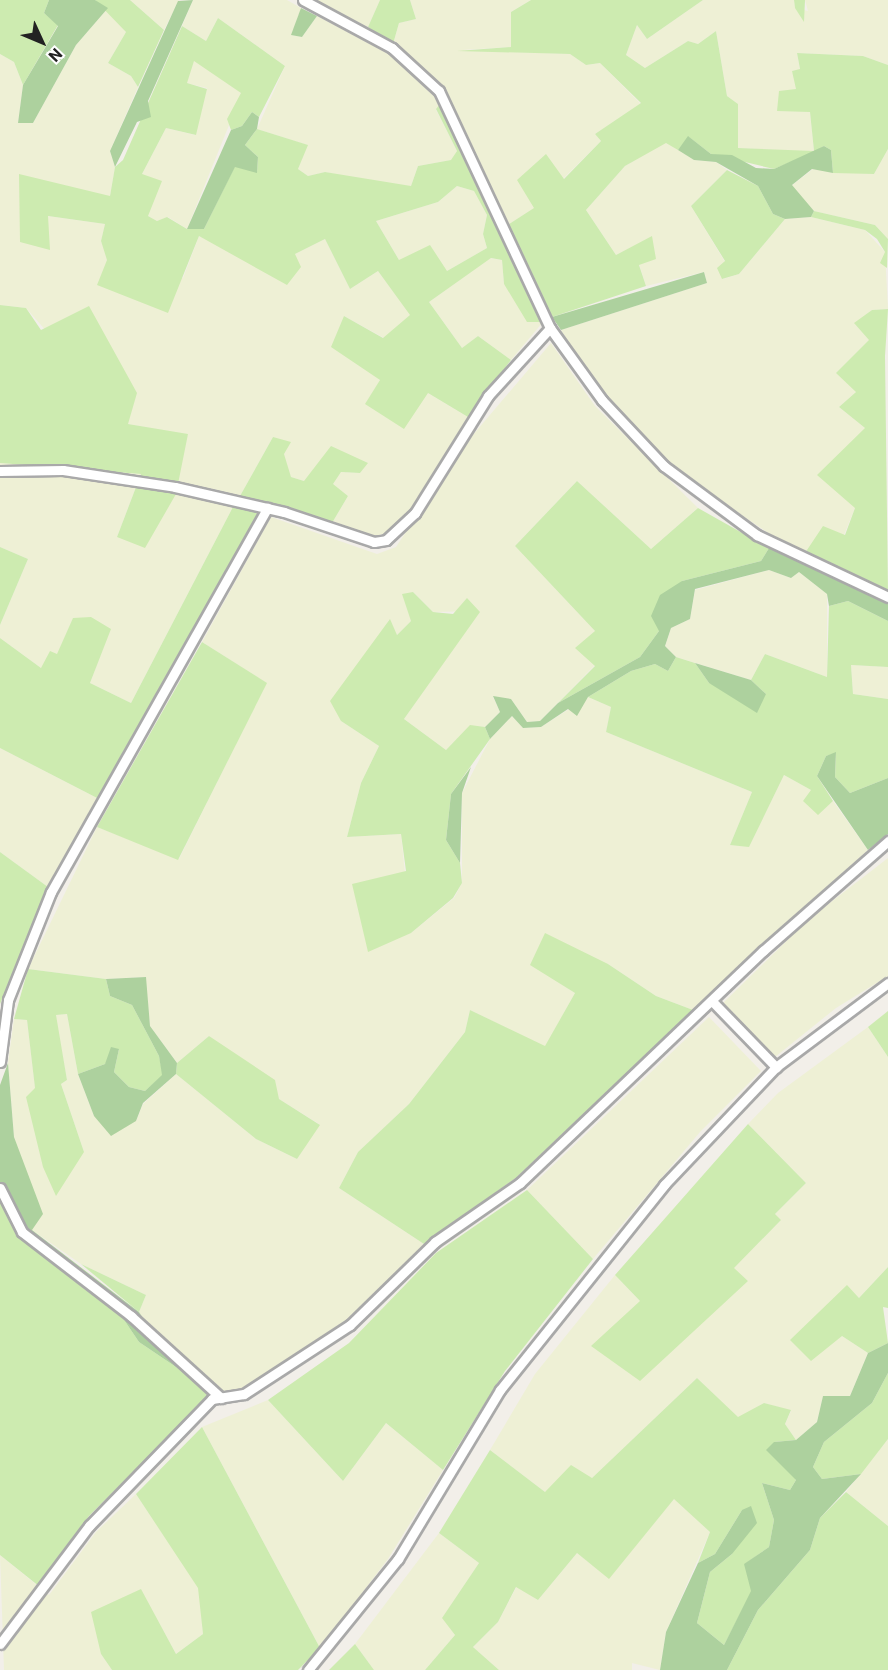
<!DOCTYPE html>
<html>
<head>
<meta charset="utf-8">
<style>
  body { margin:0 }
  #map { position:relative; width:888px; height:1670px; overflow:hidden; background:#f2efe9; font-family:Roboto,sans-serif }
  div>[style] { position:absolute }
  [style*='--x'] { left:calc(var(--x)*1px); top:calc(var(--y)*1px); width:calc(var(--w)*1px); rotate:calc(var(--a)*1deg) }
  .farmland>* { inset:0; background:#eef0d5 }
  .grass>* { inset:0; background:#cdebb0 }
  .forest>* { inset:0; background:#add19e }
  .roads { filter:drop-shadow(2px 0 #a9a9a9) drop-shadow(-2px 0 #a9a9a9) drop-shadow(0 2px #a9a9a9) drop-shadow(0 -2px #a9a9a9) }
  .minor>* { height:9px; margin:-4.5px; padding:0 4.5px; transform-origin:4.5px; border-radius:4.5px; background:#fff }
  span { translate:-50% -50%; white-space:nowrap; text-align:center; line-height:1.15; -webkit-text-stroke:4.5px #fff; paint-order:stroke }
  .north { position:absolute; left:12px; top:12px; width:60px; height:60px; -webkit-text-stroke:4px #fff; paint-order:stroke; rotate:134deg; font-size:16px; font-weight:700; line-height:24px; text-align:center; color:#222 }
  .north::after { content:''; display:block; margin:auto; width:21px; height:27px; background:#222; clip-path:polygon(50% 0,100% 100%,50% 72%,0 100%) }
</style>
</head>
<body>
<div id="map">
  <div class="farmland">
    <div style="clip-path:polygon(130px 0,179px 0,164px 30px)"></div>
    <div style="clip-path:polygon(193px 0,287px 0,301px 8px,292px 35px,302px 37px,317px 16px,389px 54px,441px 103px,436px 110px,457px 151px,452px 160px,418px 166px,411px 186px,400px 188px,325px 172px,308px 176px,298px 169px,307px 145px,257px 129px,285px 66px,218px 18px,206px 41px,182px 26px)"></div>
    <div style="clip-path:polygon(311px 0,380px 0,368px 27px)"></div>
    <div style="clip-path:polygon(410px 0,531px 0,511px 12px,512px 47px,462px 50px,570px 54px,586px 65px,600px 63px,641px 104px,595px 134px,601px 141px,563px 179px,518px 180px,535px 208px,506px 226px,444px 90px,393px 44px,399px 23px,416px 19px)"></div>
    <div style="clip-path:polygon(703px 0,794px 0,795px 8px,808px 11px,805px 0,888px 0,888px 65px,863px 56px,797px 53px,800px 70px,792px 71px,810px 112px,814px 152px,738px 148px,738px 104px,727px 96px,716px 31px,698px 44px,688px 41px,645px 68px,626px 55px,637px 25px,647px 39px)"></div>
    <div style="clip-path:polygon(108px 8px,126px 32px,108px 63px,131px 76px,138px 87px,110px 151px,115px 167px,110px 196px,47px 216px,105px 224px,101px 241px,108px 260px,183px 278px,199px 236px,217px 244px,295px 254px,325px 239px,350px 289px,378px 271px,411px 315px,384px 338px,344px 316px,380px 381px,366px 404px,428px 393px,468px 417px,400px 526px,388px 533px,374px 536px,332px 523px,348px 496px,332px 484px,341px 472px,360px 473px,367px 463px,304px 481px,291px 477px,273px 437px,240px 496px,209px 488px,209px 500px,234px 505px,131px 703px,90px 683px,110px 630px,73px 619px,57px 655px,41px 668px,0 638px,0 625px,28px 559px,0 547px,0 463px,141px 474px,117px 537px,188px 435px,128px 424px,26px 308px,0 305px,0 54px,14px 62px,23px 85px,18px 123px,33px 123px,76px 45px)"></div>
    <div style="clip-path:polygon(194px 60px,242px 93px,187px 229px,168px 217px,157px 221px,148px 216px,142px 174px,166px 128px,195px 135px,207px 88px,186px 83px)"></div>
    <div style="clip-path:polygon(666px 142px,694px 160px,716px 162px,727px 170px,691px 206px,725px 262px,723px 279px,739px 274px,785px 219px,811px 217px,865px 230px,885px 252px,888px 309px,872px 310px,855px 324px,870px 340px,856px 392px,839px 407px,865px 428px,855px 508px,844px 535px,803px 556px,672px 469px,595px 386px,561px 330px,707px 283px,704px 272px,646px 286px,639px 264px,652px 237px,616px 255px,586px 210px,625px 166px)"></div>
    <div style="clip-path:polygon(888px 149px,888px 239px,875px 225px,814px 211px,791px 186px,813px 169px,874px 174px)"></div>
    <div style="clip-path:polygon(457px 186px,474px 191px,487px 215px,483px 234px,487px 248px,447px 271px,399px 260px,376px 221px,438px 202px)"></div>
    <div style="clip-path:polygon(490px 258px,502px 260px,504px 284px,543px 322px,511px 360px,478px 336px,462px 348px,429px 302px)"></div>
    <div style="clip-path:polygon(551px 343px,595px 406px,698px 508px,651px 549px,577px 481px,515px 546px,595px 631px,595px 665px,540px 721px,527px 722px,511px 699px,493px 697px,500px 712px,485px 727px,470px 726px,446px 750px,404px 719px,479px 611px,433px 612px,413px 592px,411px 621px,397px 635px,389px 620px,341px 721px,379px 746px,361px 783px,347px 837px,401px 834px,411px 933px,454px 898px,462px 883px,462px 793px,490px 739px,512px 716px,523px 728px,541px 727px,588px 697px,611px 707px,606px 732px,752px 792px,730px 845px,749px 846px,784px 775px,811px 790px,818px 814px,833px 801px,868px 850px,693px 1010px,656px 996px,608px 964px,530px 964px,575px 993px,545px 1047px,470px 1010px,465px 1032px,409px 1104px,358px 1152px,339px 1188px,424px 1244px,345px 1322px,280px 1370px,231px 1393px,213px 1392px,159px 1343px,139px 1312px,146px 1295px,81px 1264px,32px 1230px,14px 1137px,8px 1063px,14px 1019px,27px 1020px,35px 1088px,84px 1152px,61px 1084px,67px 1080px,55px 1015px,67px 1014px,78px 1074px,94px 1116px,136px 1121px,143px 1104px,176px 1074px,256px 1139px,297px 1159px,319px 1124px,279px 1099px,209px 1036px,177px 1063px,150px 1026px,145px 977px,106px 979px,28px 969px,97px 827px,179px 859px,266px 683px,202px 642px,271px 517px,377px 554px,396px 547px,461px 449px)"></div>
    <div style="clip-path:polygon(769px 570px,791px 578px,799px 572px,827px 594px,827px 677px,765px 654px,751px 680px,676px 657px,665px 646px,671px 628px,690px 619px,695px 590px)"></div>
    <div style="clip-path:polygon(851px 665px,888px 667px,888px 699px,853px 694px)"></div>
    <div style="clip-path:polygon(0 748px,101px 800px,48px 887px,0 852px)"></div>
    <div style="clip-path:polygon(888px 858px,888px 976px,836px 1008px,775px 1057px,722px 1004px,809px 919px)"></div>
    <div style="clip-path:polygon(709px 1017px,761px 1071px,700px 1132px,593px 1259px,527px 1190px)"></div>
    <div style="clip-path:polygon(868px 1027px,888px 1057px,888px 1267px,859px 1298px,847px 1286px,842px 1336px,868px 1353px,850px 1396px,823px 1396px,817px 1422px,796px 1440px,785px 1424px,791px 1411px,764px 1403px,738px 1418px,697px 1378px,592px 1478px,545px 1492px,490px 1450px,535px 1374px,615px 1275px,640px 1301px,748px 1281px,733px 1268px,780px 1221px,775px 1214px,806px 1183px,748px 1124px,778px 1093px)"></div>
    <div style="clip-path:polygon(268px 1400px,343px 1481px,386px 1423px,443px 1470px,388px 1559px,320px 1648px,202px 1427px)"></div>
    <div style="clip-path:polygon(888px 1439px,888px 1526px,846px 1492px)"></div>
    <div style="clip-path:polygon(136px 1494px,199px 1588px,203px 1634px,176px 1654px,141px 1590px,101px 1654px,112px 1670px,4px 1670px,0 1555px,49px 1595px,96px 1532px)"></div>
    <div style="clip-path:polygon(674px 1498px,710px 1532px,666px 1632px,660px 1670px,632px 1663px,632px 1670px,499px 1670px,473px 1647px,498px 1622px,517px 1586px,538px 1600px,577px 1553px,609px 1578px)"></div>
    <div style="clip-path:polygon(439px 1533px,479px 1563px,443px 1617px,455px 1635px,425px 1670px,374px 1670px,355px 1644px)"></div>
  </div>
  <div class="grass">
    <div style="clip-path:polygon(0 0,49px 0,44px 13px,58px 25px,23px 85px,14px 62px,0 54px)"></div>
    <div style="clip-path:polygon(95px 0,130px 0,164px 30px,138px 87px,131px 76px,108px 63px,126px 32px)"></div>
    <div style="clip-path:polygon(380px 0,410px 0,416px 19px,399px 23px,393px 44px,368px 27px)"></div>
    <div style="clip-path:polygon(531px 0,703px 0,647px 39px,637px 25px,626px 55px,645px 68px,688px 41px,698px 44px,716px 31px,727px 96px,738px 104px,738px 148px,814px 151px,810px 112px,777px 111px,779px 91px,796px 89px,792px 71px,800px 69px,797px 53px,863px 56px,888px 65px,888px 149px,874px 174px,833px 173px,831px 150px,824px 146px,814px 152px,774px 169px,711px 154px,689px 137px,678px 150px,666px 143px,625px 166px,586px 210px,616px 255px,652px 236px,656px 259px,639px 265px,646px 286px,552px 317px,506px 226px,534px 208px,517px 180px,546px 154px,564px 179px,601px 141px,595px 134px,641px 103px,600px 63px,586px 65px,570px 54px,457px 51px,511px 47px,511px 12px)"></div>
    <div style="clip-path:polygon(794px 0,805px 0,804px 22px,795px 8px)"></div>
    <div style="clip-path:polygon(evenodd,218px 18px,285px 66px,259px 117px,252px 112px,242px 126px,231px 130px,227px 119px,241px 93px,194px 61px,187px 83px,207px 89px,196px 135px,166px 128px,142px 174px,162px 181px,148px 216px,157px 221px,167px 217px,187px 229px,204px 229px,235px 166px,257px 172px,258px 157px,245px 145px,257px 129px,308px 145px,298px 169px,308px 176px,325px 172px,411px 186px,418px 166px,451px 160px,457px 151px,436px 109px,441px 103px,543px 322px,527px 322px,504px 284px,502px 260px,491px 258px,429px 302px,462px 348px,478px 336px,511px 360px,468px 417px,428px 393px,404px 429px,365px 404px,380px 380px,331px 347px,344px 316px,383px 338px,410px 315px,378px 271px,350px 289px,325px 239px,295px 254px,301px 267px,287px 285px,199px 236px,168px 313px,97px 285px,107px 260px,101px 241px,105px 224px,48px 216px,50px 250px,20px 242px,19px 174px,110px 196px,115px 167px,123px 160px,182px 26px,206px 41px,218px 18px,457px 186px,474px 191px,487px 215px,483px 234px,487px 248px,447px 271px,430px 245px,399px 260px,376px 221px,438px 202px,457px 186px)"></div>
    <div style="clip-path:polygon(727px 170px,758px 186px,773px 214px,785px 219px,739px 274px,722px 279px,717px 268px,725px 261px,691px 206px)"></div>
    <div style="clip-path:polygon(814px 211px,875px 225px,888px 239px,887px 268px,880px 263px,885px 252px,877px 239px,865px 230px,811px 217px)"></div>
    <div style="clip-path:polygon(0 305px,26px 308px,41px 330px,89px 306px,137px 393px,128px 424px,188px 434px,176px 494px,145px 548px,117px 537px,141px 474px,0 463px)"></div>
    <div style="clip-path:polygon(888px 309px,885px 356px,888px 593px,803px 556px,823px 526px,845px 535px,855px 508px,817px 475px,865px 428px,839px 407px,856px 392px,836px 373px,869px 340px,854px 323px,872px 310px)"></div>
    <div style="clip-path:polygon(273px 437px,291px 442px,284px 454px,291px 477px,304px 481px,331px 446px,368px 463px,360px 473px,341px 472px,333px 484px,348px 496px,332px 523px,240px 496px)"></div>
    <div style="clip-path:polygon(577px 481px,651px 549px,698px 508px,769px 548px,761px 561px,682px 581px,659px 631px,640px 657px,558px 703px,595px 666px,575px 648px,595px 631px,515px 546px)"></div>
    <div style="clip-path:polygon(234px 505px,260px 514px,101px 800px,0 748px,0 638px,41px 668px,50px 651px,57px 654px,73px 618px,91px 617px,111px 629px,90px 683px,131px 703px)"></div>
    <div style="clip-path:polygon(0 547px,28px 559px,0 625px)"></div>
    <div style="clip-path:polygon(413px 592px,433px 612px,453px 614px,467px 598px,480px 612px,404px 719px,446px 750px,470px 725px,485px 727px,490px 739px,451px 794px,446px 840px,460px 863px,462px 883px,453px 898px,411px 933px,368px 952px,352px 884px,406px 871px,401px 834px,347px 837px,361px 783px,379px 746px,341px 721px,330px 701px,390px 619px,397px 635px,411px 621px,402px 594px)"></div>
    <div style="clip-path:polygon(848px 601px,888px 621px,888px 667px,851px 665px,853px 694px,888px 699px,888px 778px,850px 793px,835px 777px,836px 753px,826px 756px,817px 776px,833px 801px,818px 815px,803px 801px,811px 790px,784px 775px,749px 847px,730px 845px,752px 792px,606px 732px,611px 707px,588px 697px,631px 671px,655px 664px,668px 671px,676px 657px,695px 663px,709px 683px,766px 694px,751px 680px,765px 654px,827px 677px,829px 606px)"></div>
    <div style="clip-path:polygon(202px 642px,267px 683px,178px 860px,97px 827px)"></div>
    <div style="clip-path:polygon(0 852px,48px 887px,0 1004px)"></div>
    <div style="clip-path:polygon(545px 933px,608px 964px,656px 996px,693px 1010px,517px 1177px,424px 1244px,339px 1188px,358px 1152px,409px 1104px,465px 1032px,470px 1010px,545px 1046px,575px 993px,530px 965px)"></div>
    <div style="clip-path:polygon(28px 969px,106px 979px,110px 996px,132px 1005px,159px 1056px,163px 1075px,145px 1091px,129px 1087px,114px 1072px,119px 1049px,105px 1064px,78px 1074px,67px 1014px,56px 1015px,67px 1080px,61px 1084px,84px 1152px,56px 1196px,43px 1167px,26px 1097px,35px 1088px,27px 1020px,14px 1019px)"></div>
    <div style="clip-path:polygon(888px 1011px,888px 1057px,868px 1027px)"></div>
    <div style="clip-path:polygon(209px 1036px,275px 1080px,279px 1099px,320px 1125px,297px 1159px,256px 1139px,176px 1074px,177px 1063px)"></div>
    <div style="clip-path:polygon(748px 1124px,806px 1183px,775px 1214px,781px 1220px,734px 1268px,748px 1281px,640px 1381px,591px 1346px,640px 1301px,615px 1275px)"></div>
    <div style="clip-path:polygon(527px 1190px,593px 1259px,505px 1371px,443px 1470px,386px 1423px,343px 1481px,268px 1400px,349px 1343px,436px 1253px)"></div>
    <div style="clip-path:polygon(0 1191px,19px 1236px,120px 1314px,139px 1342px,213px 1392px,89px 1516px,40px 1587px,0 1555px)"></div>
    <div style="clip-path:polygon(81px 1264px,146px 1295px,139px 1312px)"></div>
    <div style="clip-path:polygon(888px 1267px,888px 1308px,883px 1307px,888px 1343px,868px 1353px,842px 1336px,811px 1361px,790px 1340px,847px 1285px,859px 1298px)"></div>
    <div style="clip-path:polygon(888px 1373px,888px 1439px,861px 1474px,822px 1479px,813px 1467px,824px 1442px,872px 1403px)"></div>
    <div style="clip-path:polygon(697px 1378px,738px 1417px,764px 1403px,791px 1410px,785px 1424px,796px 1440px,774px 1442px,796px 1480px,790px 1490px,762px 1483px,774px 1520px,769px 1547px,745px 1564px,752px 1591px,724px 1645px,697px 1623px,710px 1572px,732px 1554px,742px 1510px,715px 1554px,698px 1563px,710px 1532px,674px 1499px,609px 1579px,577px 1553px,538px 1600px,516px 1587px,498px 1622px,473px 1647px,499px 1670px,425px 1670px,455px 1635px,442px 1618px,479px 1563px,439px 1533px,490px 1450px,545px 1492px,571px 1465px,592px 1478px)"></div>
    <div style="clip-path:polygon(202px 1427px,320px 1648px,298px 1670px,112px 1670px,101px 1654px,91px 1612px,141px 1589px,176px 1654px,203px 1634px,198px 1588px,136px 1494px)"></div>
    <div style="clip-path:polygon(846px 1492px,888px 1526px,888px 1670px,727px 1670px,758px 1610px,810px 1550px,820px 1518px)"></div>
    <div style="clip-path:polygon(355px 1644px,374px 1670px,329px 1670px)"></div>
  </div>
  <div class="forest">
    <div style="clip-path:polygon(49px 0,95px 0,108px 8px,76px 45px,33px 123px,18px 123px,23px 85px,58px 26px,44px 13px)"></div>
    <div style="clip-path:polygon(193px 0,148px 101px,151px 117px,137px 122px,115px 167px,110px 151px,178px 1px)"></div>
    <div style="clip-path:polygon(301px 8px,317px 16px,302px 37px,291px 35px)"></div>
    <div style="clip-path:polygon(252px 112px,259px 117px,257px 129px,245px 145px,258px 157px,257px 173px,235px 167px,204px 229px,187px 229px,231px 130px,242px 126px)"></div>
    <div style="clip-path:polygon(688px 136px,711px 154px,732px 155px,756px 168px,774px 169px,824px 146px,831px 150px,833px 173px,812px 169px,792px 185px,814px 211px,811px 217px,785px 219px,773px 214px,758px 186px,716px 162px,694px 160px,678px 150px)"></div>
    <div style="clip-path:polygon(704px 272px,707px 283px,561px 330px,552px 317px)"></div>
    <div style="clip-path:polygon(769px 548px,888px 602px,888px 621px,848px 601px,829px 606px,827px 594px,799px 572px,791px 578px,769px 570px,695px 589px,690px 619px,671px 628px,665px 646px,676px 657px,668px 671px,655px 664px,631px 671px,588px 697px,577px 716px,568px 709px,541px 727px,523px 728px,512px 716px,490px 739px,485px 727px,500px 712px,493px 696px,511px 699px,527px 722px,540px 721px,558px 703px,640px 657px,659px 631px,651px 616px,660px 595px,682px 581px,761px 561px)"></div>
    <div style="clip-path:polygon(695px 663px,751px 680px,766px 694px,757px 713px,709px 683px)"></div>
    <div style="clip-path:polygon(836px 752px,835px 777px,850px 793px,888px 778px,888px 834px,868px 850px,817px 776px,826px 756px)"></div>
    <div style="clip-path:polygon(471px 767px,462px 793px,460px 863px,446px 840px,451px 794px)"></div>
    <div style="clip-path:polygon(146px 977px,150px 1026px,177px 1063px,176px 1074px,143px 1103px,136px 1121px,111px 1136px,94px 1116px,78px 1074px,105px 1064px,111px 1047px,119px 1049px,114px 1072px,129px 1087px,145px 1091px,162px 1075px,159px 1056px,132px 1005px,110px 996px,106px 979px)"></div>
    <div style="clip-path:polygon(8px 1063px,14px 1137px,43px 1214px,32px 1230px,139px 1312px,159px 1343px,213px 1392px,139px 1342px,120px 1314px,19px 1236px,0 1191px,0 1085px)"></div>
    <div style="clip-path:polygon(888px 1343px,888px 1373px,872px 1403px,824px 1442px,813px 1467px,822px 1479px,861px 1474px,820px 1518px,810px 1550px,758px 1610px,727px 1670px,660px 1670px,666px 1632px,698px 1563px,715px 1554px,742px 1510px,751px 1506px,757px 1523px,732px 1554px,710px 1572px,697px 1623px,724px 1645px,751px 1591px,744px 1564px,769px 1547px,774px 1520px,762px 1483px,790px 1490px,796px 1480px,766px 1450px,774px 1442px,796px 1440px,817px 1422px,823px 1396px,850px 1396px,868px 1353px)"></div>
  </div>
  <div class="roads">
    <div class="minor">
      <div style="--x:303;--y:0;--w:101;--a:28.3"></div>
      <div style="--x:392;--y:48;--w:64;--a:42.5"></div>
      <div style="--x:439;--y:91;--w:262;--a:64.9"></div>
      <div style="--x:550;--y:328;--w:89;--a:54.2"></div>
      <div style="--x:602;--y:400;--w:91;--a:46.8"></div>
      <div style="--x:664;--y:466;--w:116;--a:36.6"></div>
      <div style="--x:757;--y:535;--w:145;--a:25.3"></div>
      <div style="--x:0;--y:471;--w:63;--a:-0.9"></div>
      <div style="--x:63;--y:470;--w:113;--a:8.6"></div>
      <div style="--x:175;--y:487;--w:112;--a:12.9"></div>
      <div style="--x:284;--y:512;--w:95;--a:18.4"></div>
      <div style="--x:374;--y:542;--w:12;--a:-9"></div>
      <div style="--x:386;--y:540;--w:40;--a:-43"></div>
      <div style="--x:415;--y:513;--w:138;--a:-58"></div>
      <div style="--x:488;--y:396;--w:92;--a:-47.6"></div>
      <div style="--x:713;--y:1002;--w:91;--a:45.9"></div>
      <div style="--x:0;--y:1062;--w:63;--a:-82.6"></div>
      <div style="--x:8;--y:1000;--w:116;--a:-68.3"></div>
      <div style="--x:51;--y:892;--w:441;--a:-60.6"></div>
      <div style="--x:0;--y:1188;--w:49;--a:63.4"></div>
      <div style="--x:22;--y:1232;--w:138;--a:37.6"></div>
      <div style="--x:131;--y:1316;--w:122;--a:42.3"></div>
      <div style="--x:0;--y:1644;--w:148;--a:-53"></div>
      <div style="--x:89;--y:1526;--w:177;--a:-45.9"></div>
      <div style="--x:212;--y:1399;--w:32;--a:-9"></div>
      <div style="--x:244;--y:1394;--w:126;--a:-33.1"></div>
      <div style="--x:350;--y:1325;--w:119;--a:-44.3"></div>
      <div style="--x:435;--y:1242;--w:103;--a:-34.8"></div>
      <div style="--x:520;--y:1183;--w:336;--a:-43.7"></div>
      <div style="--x:763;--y:951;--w:167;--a:-41.3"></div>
      <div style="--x:308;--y:1670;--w:143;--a:-51"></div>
      <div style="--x:398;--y:1559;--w:197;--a:-58.9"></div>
      <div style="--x:500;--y:1390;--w:263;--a:-51.3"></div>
      <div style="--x:664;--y:1185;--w:163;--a:-46.5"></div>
      <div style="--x:776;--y:1067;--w:140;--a:-36.9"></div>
    </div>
  </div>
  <div class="north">N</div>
</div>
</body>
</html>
